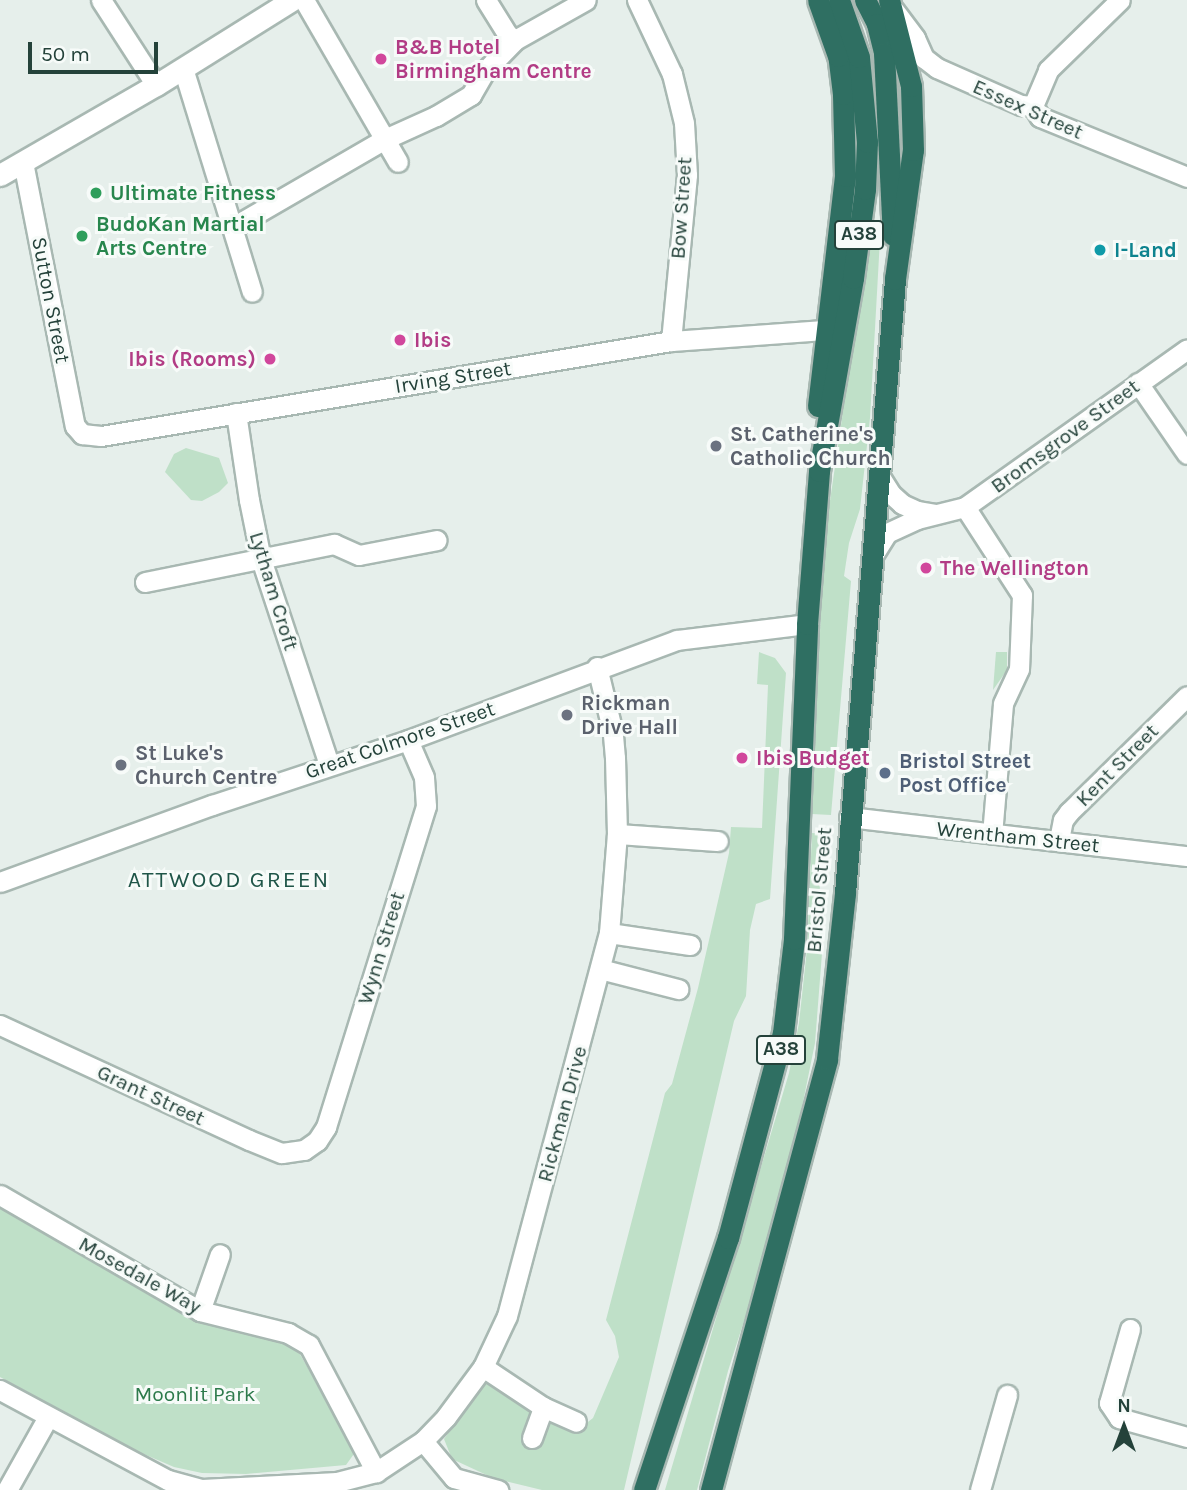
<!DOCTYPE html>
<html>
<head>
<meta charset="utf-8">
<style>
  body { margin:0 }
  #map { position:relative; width:1187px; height:1490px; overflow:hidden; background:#e6efeb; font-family:Karla,sans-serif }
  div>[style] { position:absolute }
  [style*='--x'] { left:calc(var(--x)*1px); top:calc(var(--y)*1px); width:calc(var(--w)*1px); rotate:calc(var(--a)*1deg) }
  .green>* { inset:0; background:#bfe0c8 }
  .roads { filter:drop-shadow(2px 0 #a8b8b2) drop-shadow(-2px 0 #a8b8b2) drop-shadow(0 2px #a8b8b2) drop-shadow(0 -2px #a8b8b2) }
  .street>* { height:19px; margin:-9.5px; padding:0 9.5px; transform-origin:9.5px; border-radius:9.5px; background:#fff }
  .secondary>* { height:21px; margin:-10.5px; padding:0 10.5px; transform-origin:10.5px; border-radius:10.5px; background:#fff }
  .highway>* { height:21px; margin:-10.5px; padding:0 10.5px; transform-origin:10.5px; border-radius:10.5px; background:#2f6f62 }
  .dots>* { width:19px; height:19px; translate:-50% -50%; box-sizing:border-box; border:4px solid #f7fbf9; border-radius:50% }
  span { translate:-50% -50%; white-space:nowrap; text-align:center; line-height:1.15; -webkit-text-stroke:6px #f7fbf9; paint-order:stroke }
  .shield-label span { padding:2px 5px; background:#f7fbf9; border:2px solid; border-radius:5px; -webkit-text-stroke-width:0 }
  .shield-label { font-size:19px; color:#24423a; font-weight:700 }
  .hotel-label { font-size:21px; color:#b23c85; font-weight:700 }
  .left { translate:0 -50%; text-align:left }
  .right { translate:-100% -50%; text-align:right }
  .street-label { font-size:21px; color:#24423a }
  .leisure-label { font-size:21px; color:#27864d; font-weight:700 }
  .culture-label { font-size:21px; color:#0d838f; font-weight:700 }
  .worship-label { font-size:21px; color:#5b616d; font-weight:700 }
  .service-label { font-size:21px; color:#4e5e75; font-weight:700 }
  .park-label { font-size:21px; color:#2d7a4b }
  .neighbourhood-label { font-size:23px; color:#1f5548; letter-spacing:2px }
  .north { position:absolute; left:1089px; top:1392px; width:70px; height:70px; -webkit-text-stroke:5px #f7fbf9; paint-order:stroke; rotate:0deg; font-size:19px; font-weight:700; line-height:28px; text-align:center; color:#24423a }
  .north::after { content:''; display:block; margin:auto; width:24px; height:32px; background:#24423a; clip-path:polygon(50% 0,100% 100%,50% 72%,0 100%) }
  .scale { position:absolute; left:28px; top:42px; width:130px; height:32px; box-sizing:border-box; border:4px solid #24423a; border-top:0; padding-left:9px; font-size:21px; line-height:24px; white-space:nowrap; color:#24423a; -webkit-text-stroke:5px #f7fbf9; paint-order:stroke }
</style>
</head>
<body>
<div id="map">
  <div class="green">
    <div style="clip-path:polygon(881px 221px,870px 418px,860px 509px,849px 543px,844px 576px,851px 581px,831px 815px,812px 814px,824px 542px,861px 288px,876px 222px)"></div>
    <div style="clip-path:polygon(186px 448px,219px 458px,228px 483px,219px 492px,202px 501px,191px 500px,165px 472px,174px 454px)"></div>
    <div style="clip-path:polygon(759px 652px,775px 658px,786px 673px,770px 899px,756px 904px,750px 930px,746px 996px,734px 1021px,624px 1490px,542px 1490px,493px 1478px,452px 1459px,444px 1439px,484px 1382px,549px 1417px,579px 1429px,593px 1418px,619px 1357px,615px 1336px,606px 1320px,665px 1093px,672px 1084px,698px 988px,729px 853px,731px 827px,762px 828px,768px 685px,757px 684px)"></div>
    <div style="clip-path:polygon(996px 652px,1007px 652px,1007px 670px,993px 690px)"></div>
    <div style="clip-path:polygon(812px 833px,823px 834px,819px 901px,826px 902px,815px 1043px,803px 1102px,767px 1249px,728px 1371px,697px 1490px,665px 1490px,789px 1073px,799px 1023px,807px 949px)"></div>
    <div style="clip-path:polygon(0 1207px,148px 1293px,193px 1314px,294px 1344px,356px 1451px,346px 1465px,246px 1474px,202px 1473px,174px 1467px,132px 1449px,0 1377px)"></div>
  </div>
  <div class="roads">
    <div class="street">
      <div style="--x:101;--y:0;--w:101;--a:57.1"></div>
      <div style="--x:304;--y:0;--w:187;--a:59.9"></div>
      <div style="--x:486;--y:0;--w:40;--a:58"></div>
      <div style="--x:507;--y:34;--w:10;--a:37"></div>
      <div style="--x:637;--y:0;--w:82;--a:64.7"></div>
      <div style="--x:672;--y:74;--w:50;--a:76.2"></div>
      <div style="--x:684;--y:123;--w:52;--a:86.7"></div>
      <div style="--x:687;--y:175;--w:167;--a:95.5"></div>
      <div style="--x:894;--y:10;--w:35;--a:53"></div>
      <div style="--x:915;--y:38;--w:22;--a:66"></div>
      <div style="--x:924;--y:58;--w:16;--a:38"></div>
      <div style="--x:937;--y:68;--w:92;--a:23.8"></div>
      <div style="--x:1021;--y:105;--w:12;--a:5"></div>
      <div style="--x:183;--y:68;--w:234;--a:72.9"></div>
      <div style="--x:1033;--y:106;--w:13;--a:58"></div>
      <div style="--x:1040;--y:117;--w:159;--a:22.2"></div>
      <div style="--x:1033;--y:106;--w:39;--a:-67"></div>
      <div style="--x:1048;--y:70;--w:100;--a:-44.2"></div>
      <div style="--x:23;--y:162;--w:269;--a:78.9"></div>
      <div style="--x:75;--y:426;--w:11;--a:49"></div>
      <div style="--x:82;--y:434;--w:19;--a:6"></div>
      <div style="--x:101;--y:436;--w:578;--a:-9.46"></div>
      <div style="--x:671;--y:341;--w:154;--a:-4.1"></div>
      <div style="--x:233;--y:227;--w:176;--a:-30.1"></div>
      <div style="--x:385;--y:139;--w:56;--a:-24.3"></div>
      <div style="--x:436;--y:116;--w:41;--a:-31"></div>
      <div style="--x:471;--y:95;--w:28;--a:-60"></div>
      <div style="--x:485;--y:71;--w:43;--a:-45.9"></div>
      <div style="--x:515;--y:40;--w:81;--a:-29.4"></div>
      <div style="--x:1138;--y:383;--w:86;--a:55.4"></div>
      <div style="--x:236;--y:413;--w:88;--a:81.5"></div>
      <div style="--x:249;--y:500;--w:60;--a:78.5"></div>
      <div style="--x:261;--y:559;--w:217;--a:71.7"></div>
      <div style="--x:879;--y:475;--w:22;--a:58"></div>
      <div style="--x:891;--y:494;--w:15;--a:42"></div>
      <div style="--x:902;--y:504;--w:17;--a:25"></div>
      <div style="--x:917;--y:511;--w:18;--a:9"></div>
      <div style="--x:965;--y:507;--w:105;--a:57.1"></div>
      <div style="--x:1022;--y:595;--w:74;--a:92.3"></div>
      <div style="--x:1019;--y:669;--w:38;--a:115"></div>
      <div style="--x:1003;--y:704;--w:130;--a:94.8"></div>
      <div style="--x:872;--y:557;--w:28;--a:-58"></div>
      <div style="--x:887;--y:533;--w:33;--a:-25"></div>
      <div style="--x:917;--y:519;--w:49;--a:-14"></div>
      <div style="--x:965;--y:507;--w:272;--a:-35.4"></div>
      <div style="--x:145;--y:582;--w:193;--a:-11.4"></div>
      <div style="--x:334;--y:544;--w:27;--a:24"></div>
      <div style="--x:359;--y:555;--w:79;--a:-10.9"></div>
      <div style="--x:849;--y:817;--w:340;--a:6.6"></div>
      <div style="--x:617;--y:834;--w:101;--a:4"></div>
      <div style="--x:1059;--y:840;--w:20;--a:-79"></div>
      <div style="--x:1063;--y:820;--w:10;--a:-53"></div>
      <div style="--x:1069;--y:812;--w:165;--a:-44.5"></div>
      <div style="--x:0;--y:882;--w:226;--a:-20"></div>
      <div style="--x:212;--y:805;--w:206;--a:-18.3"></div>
      <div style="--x:408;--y:740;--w:287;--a:-20.4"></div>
      <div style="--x:677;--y:640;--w:131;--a:-7"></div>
      <div style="--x:609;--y:933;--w:82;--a:8.4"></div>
      <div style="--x:600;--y:969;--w:81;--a:14.4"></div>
      <div style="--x:0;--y:1025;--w:274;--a:24.8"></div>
      <div style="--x:249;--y:1140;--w:35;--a:22"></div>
      <div style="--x:282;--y:1153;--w:22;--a:-8"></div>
      <div style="--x:304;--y:1150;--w:16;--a:-35"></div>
      <div style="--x:317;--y:1141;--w:17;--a:-57"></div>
      <div style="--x:326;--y:1127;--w:336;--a:-72.7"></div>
      <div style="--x:426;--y:806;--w:29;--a:-94"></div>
      <div style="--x:424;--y:777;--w:40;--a:-113.4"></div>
      <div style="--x:0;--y:1195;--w:231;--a:30.1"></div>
      <div style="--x:200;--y:1311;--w:91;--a:14"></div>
      <div style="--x:288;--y:1333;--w:24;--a:30"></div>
      <div style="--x:309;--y:1345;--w:144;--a:62.2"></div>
      <div style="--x:200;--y:1311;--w:60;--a:-70.7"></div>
      <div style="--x:1130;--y:1329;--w:77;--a:105.8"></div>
      <div style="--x:1109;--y:1403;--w:18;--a:56"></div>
      <div style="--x:1119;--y:1418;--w:71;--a:15.6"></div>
      <div style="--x:483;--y:1367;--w:72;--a:33.7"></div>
      <div style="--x:543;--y:1407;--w:36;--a:24"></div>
      <div style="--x:0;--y:1390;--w:191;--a:28.2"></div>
      <div style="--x:168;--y:1480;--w:35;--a:15"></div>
      <div style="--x:202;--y:1489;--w:135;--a:-3"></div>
      <div style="--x:337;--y:1482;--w:40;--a:-14.4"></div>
      <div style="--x:376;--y:1472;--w:56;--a:-33.4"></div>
      <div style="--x:423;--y:1441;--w:33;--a:-46"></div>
      <div style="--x:446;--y:1417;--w:62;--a:-53.5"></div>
      <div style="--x:483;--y:1367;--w:56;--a:-64.8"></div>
      <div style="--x:507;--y:1316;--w:396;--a:-75.1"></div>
      <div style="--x:609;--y:933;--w:99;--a:-85.4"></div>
      <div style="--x:617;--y:834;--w:76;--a:-91.5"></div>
      <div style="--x:615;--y:758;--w:25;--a:-95"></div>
      <div style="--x:613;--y:733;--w:68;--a:-103.6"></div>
      <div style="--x:532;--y:1438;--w:33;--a:-70"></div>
      <div style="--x:423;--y:1441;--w:48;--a:50"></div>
      <div style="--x:454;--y:1478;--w:46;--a:15.3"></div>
      <div style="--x:7;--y:1490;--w:84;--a:-60.7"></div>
      <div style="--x:980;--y:1490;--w:99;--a:-74.1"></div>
    </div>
    <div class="secondary">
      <div style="--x:0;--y:175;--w:180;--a:-30"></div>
      <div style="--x:156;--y:85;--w:160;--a:-32"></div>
    </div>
    <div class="highway">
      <div style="--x:865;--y:0;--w:27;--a:63"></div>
      <div style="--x:877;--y:24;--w:30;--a:76"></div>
      <div style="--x:884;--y:53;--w:182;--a:87.2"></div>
      <div style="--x:818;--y:406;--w:232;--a:-83.3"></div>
      <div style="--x:845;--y:176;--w:82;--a:-91.4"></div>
      <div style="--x:843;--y:94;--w:38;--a:-97"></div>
      <div style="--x:838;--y:56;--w:59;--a:-109.7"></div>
      <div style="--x:644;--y:1490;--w:266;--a:-71.6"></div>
      <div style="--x:728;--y:1238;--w:212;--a:-75"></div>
      <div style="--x:783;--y:1033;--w:95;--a:-83.3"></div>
      <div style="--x:794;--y:939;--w:315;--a:-87.6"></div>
      <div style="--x:807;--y:624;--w:153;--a:-85.5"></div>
      <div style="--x:819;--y:471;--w:196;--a:-80"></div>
      <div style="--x:853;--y:278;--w:90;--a:-82.3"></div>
      <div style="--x:865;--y:189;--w:47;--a:-87.6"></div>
      <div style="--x:867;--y:142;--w:85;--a:-95.4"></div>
      <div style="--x:859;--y:57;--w:60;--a:-109.3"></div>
      <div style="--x:711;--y:1490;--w:446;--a:-74.9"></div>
      <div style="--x:827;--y:1059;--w:167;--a:-83.8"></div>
      <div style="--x:845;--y:893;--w:616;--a:-85.34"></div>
      <div style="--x:895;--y:279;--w:130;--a:-82.1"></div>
      <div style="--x:913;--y:150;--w:64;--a:-91.8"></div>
      <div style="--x:911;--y:86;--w:89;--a:-104.3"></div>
    </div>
  </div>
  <div class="dots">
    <div style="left:381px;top:59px;background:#d1479c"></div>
    <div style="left:96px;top:193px;background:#2e9e5b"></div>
    <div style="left:82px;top:236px;background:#2e9e5b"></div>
    <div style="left:1100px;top:250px;background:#0f9aa8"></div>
    <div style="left:400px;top:340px;background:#d1479c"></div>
    <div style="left:270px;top:359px;background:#d1479c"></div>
    <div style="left:716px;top:446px;background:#6b7280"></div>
    <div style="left:926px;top:568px;background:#d1479c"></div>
    <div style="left:567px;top:715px;background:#6b7280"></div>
    <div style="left:742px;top:758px;background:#d1479c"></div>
    <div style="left:121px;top:765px;background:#6b7280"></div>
    <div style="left:885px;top:773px;background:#5c6f8a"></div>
  </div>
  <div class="shield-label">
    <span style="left:859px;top:235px">A38</span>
    <span style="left:781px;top:1050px">A38</span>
  </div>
  <div class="hotel-label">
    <span class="left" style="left:395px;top:59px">B&amp;B Hotel<br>Birmingham Centre</span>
    <span class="left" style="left:414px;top:340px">Ibis</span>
    <span class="right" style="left:256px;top:359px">Ibis (Rooms)</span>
    <span class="left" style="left:940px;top:568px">The Wellington</span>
    <span class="left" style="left:756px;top:758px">Ibis Budget</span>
  </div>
  <div class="street-label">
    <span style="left:1028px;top:109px;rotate:24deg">Essex Street</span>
    <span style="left:681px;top:208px;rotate:-86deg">Bow Street</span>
    <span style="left:51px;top:300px;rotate:79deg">Sutton Street</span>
    <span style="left:453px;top:377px;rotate:-9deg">Irving Street</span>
    <span style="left:1065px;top:436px;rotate:-36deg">Bromsgrove Street</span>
    <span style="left:274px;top:591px;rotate:73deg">Lytham Croft</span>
    <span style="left:400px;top:740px;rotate:-19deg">Great Colmore Street</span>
    <span style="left:1117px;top:765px;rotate:-45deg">Kent Street</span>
    <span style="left:1018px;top:837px;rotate:6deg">Wrentham Street</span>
    <span style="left:819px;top:890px;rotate:-85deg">Bristol Street</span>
    <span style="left:381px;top:948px;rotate:-73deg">Wynn Street</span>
    <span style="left:151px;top:1095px;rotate:25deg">Grant Street</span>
    <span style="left:562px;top:1114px;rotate:-75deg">Rickman Drive</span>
    <span style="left:140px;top:1275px;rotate:29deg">Mosedale Way</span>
  </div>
  <div class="leisure-label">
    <span class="left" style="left:110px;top:193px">Ultimate Fitness</span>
    <span class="left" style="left:96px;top:236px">BudoKan Martial<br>Arts Centre</span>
  </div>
  <div class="culture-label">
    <span class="left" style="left:1114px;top:250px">I-Land</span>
  </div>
  <div class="worship-label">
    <span class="left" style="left:730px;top:446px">St. Catherine's<br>Catholic Church</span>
    <span class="left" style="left:581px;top:715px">Rickman<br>Drive Hall</span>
    <span class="left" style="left:135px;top:765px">St Luke's<br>Church Centre</span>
  </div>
  <div class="service-label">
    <span class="left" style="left:899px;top:773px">Bristol Street<br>Post Office</span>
  </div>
  <div class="park-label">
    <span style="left:195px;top:1394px">Moonlit Park</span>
  </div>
  <div class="neighbourhood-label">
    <span style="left:229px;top:880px">ATTWOOD GREEN</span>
  </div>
  <div class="north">N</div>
  <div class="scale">50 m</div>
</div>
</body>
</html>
